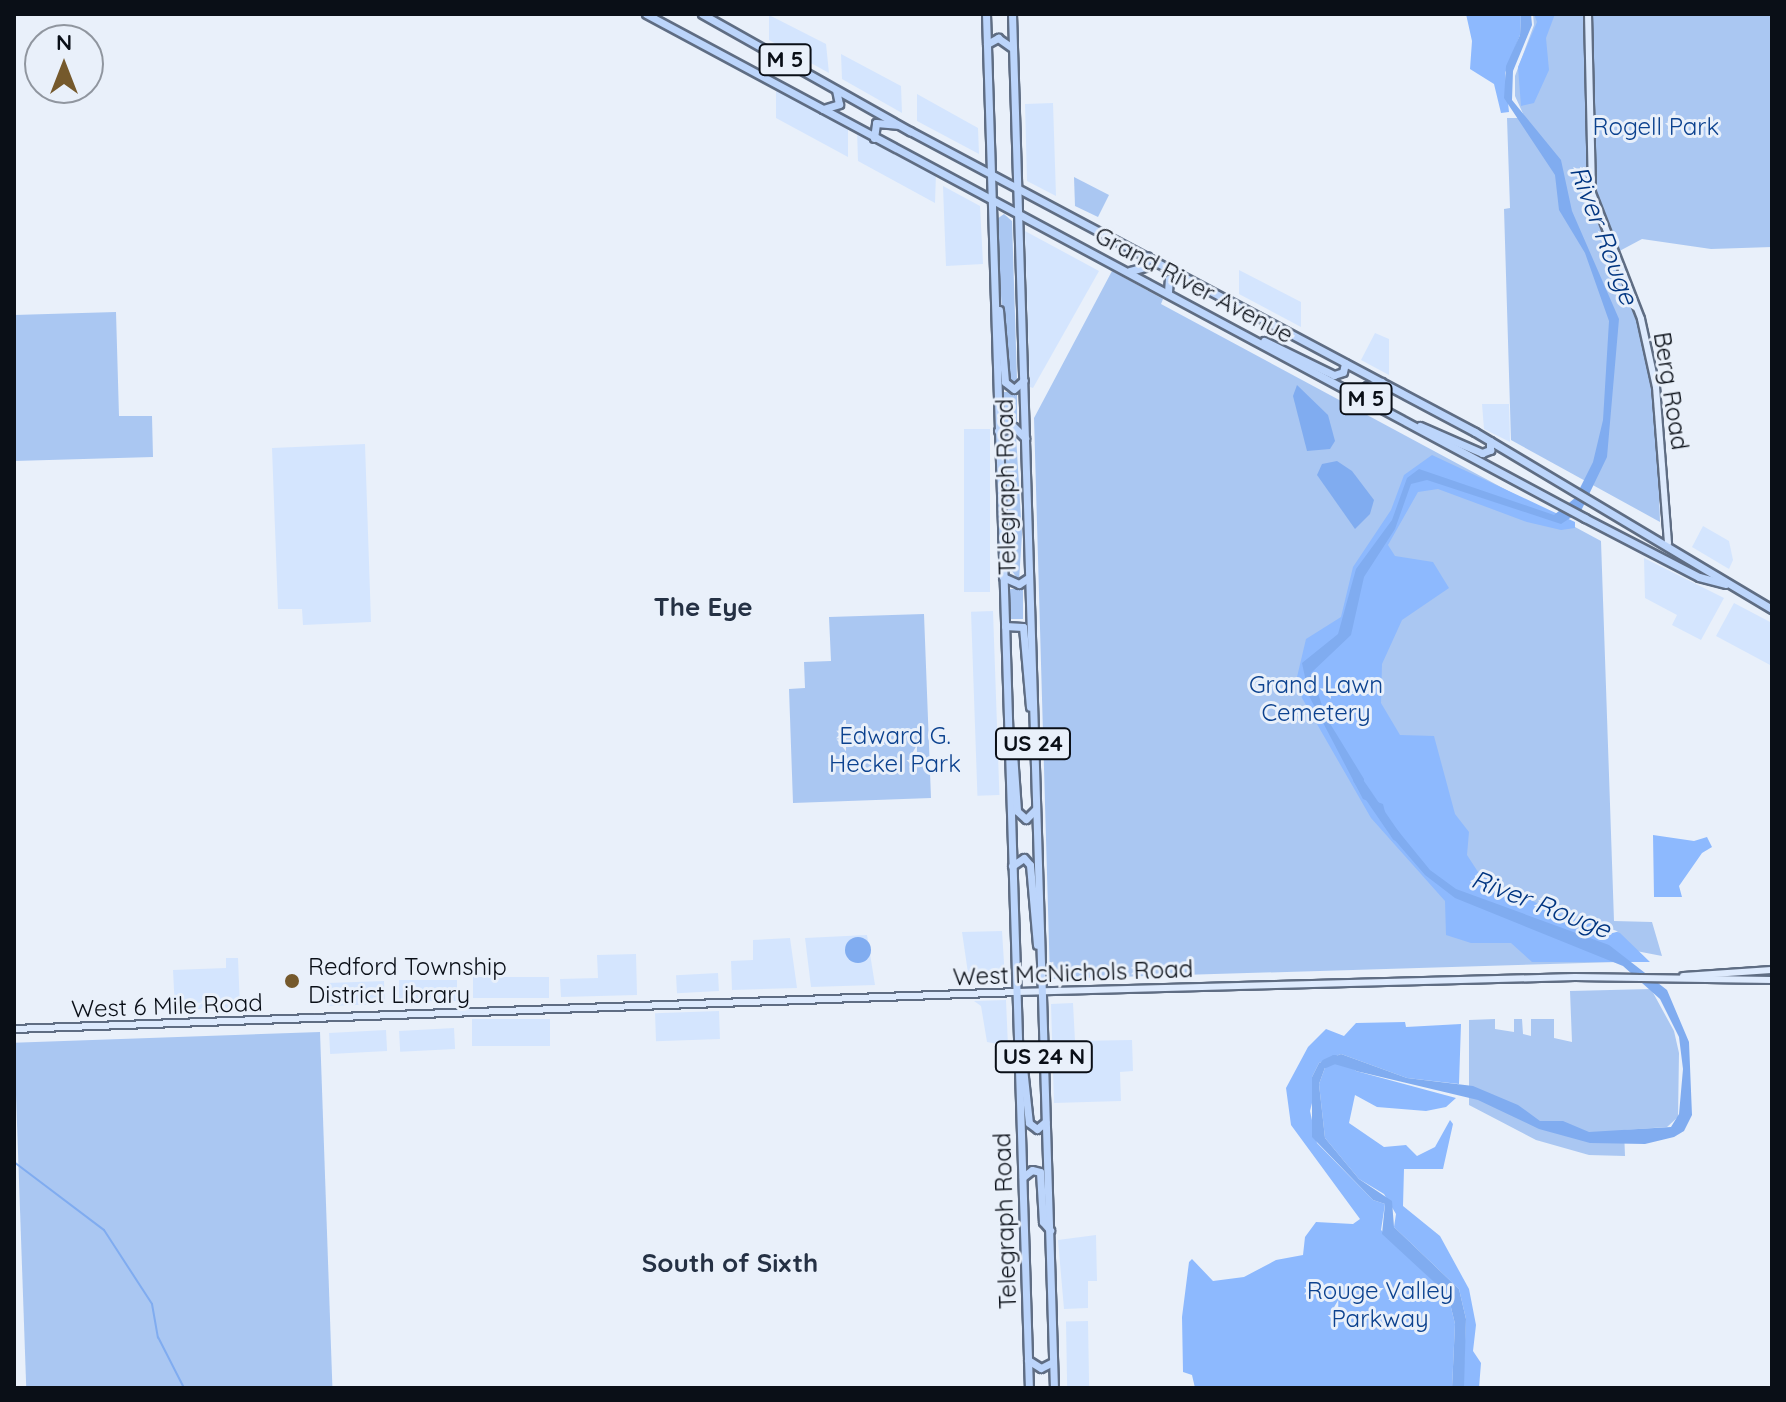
<!DOCTYPE html>
<html>
<head>
<meta charset="utf-8">
<style>
  body { margin:0 }
  #map { position:relative; width:1786px; height:1402px; overflow:hidden; background:#e9f0fa; font-family:Quicksand,sans-serif }
  div>[style] { position:absolute }
  [style*='--x'] { left:calc(var(--x)*1px); top:calc(var(--y)*1px); width:calc(var(--w)*1px); rotate:calc(var(--a)*1deg) }
  .built>* { inset:0; background:#d4e5fe; transform-origin:0 0 }
  .green>* { inset:0; background:#aac7f2; transform-origin:0 0 }
  .forest>* { inset:0; background:#8db9fe }
  .water>* { inset:0; background:#80acf0 }
  .round { border-radius:50% }
  .stream>* { height:2px; margin:-1px; padding:0 1px; transform-origin:1px; border-radius:1px; background:#80acf0 }
  .river>* { height:9px; margin:-4.5px; padding:0 4.5px; transform-origin:4.5px; border-radius:4.5px; background:#80acf0 }
  .roads { filter:drop-shadow(2px 0 #5f6d83) drop-shadow(-2px 0 #5f6d83) drop-shadow(0 2px #5f6d83) drop-shadow(0 -2px #5f6d83) }
  .secondary>* { height:6px; margin:-3px; padding:0 3px; transform-origin:3px; border-radius:3px; background:#ddeafd }
  .primary>* { height:7px; margin:-3.5px; padding:0 3.5px; transform-origin:3.5px; border-radius:3.5px; background:#bcd5fb }
  .dots>* { width:22px; height:22px; translate:-50% -50%; box-sizing:border-box; border:4px solid #e9f0fa; border-radius:50% }
  span { translate:-50% -50%; white-space:nowrap; text-align:center; line-height:1.15; -webkit-text-stroke:6px #e9f0fa; paint-order:stroke }
  .shield-label span { padding:2px 6px; background:#e9f0fa; border:2px solid; border-radius:6px; -webkit-text-stroke-width:0 }
  .shield-label { font-size:22px; color:#0a0f17; font-weight:700 }
  .park-label { font-size:24px; color:#0c428f }
  .street-label { font-size:24px; color:#0a0f17 }
  .poi-label { font-size:24px; color:#0a0f17 }
  .left { translate:0 -50%; text-align:left }
  .water-label { font-size:26px; color:#003581; font-style:italic }
  .neighbourhood-label { font-size:26px; color:#253144; font-weight:700 }
  .frame { position:absolute; inset:0; border:16px solid #0a0f17; pointer-events:none }
  .north { position:absolute; left:24px; top:24px; width:80px; height:80px; box-sizing:border-box; background:#e9f0fa; border:2px solid #90969f; border-radius:50%; rotate:0deg; font-size:22px; font-weight:700; line-height:32px; text-align:center; color:#0a0f17 }
  .north::after { content:''; display:block; margin:auto; width:28px; height:36px; background:#75592c; clip-path:polygon(50% 0,100% 100%,50% 72%,0 100%) }
</style>
</head>
<body>
<div id="map">
  <div class="built">
    <div style="clip-path:polygon(769px 15px,826px 44px,829px 73px,769px 40px)"></div>
    <div style="clip-path:polygon(841px 54px,901px 86px,902px 113px,842px 79px)"></div>
    <div style="clip-path:polygon(776px 84px,848px 125px,848px 157px,776px 118px)"></div>
    <div style="clip-path:polygon(917px 94px,978px 128px,979px 154px,917px 121px)"></div>
    <div style="clip-path:polygon(1053px 103px,1056px 196px,1027px 181px,1025px 104px)"></div>
    <div style="clip-path:polygon(857px 130px,936px 173px,935px 203px,858px 161px)"></div>
    <div style="clip-path:polygon(943px 186px,980px 206px,983px 264px,946px 266px)"></div>
    <div style="clip-path:polygon(1025px 231px,1099px 271px,1033px 388px,1030px 387px)"></div>
    <div style="clip-path:polygon(1239px 270px,1301px 302px,1301px 327px,1239px 294px)"></div>
    <div style="clip-path:polygon(1375px 333px,1389px 339px,1389px 375px,1361px 360px)"></div>
    <div style="clip-path:polygon(1482px 404px,1509px 404px,1510px 442px,1484px 429px)"></div>
    <div style="left:964px;top:429px;width:26px;height:163px"></div>
    <div style="clip-path:polygon(365px 444px,371px 622px,303px 625px,302px 609px,278px 609px,272px 448px)"></div>
    <div style="clip-path:polygon(1703px 526px,1729px 541px,1733px 560px,1729px 569px,1692px 547px)"></div>
    <div style="clip-path:polygon(1644px 558px,1724px 598px,1701px 640px,1672px 625px,1677px 615px,1645px 598px)"></div>
    <div style="clip-path:polygon(1734px 603px,1772px 623px,1772px 666px,1716px 636px)"></div>
    <div style="left:993px;top:611px;width:184px;height:22px;rotate:88deg"></div>
    <div style="clip-path:polygon(1002px 931px,1005px 979px,969px 980px,962px 932px)"></div>
    <div style="clip-path:polygon(867px 935px,875px 985px,811px 987px,805px 938px)"></div>
    <div style="clip-path:polygon(790px 938px,797px 988px,732px 990px,731px 961px,753px 960px,753px 940px)"></div>
    <div style="clip-path:polygon(636px 954px,637px 995px,561px 997px,560px 979px,598px 978px,597px 955px)"></div>
    <div style="clip-path:polygon(226px 958px,238px 958px,240px 1008px,175px 1010px,173px 970px,226px 968px)"></div>
    <div style="left:718px;top:973px;width:18px;height:42px;rotate:87deg"></div>
    <div style="left:549px;top:977px;width:21px;height:76px;rotate:90deg"></div>
    <div style="left:457px;top:980px;width:21px;height:58px;rotate:90deg"></div>
    <div style="left:384px;top:981px;width:23px;height:56px;rotate:88deg"></div>
    <div style="clip-path:polygon(1006px 1000px,1008px 1046px,987px 1042px,981px 1006px,974px 1001px)"></div>
    <div style="clip-path:polygon(1073px 1003px,1075px 1041px,1132px 1040px,1133px 1071px,1120px 1072px,1121px 1101px,1054px 1103px,1051px 1004px)"></div>
    <div style="left:719px;top:1011px;width:28px;height:64px;rotate:88deg"></div>
    <div style="left:550px;top:1019px;width:27px;height:78px;rotate:90deg"></div>
    <div style="left:454px;top:1028px;width:21px;height:55px;rotate:87deg"></div>
    <div style="left:386px;top:1030px;width:21px;height:57px;rotate:87deg"></div>
    <div style="clip-path:polygon(1096px 1235px,1097px 1281px,1088px 1281px,1088px 1308px,1064px 1309px,1058px 1240px)"></div>
    <div style="left:1088px;top:1321px;width:66px;height:22px;rotate:89deg"></div>
  </div>
  <div class="green">
    <div style="clip-path:polygon(1533px 14px,1772px 14px,1772px 247px,1711px 249px,1642px 239px,1612px 255px,1632px 296px,1646px 351px,1657px 434px,1660px 522px,1511px 440px,1504px 209px,1510px 208px,1507px 118px,1525px 118px,1515px 96px,1515px 76px,1534px 25px)"></div>
    <div style="clip-path:polygon(1074px 177px,1109px 195px,1098px 217px,1075px 206px)"></div>
    <div style="clip-path:polygon(1004px 214px,1012px 221px,1017px 379px,1012px 385px,1006px 376px,999px 263px,997px 219px)"></div>
    <div style="clip-path:polygon(1112px 271px,1163px 299px,1161px 304px,1601px 541px,1614px 921px,1652px 922px,1662px 956px,1631px 950px,1618px 962px,1050px 979px,1034px 418px)"></div>
    <div style="clip-path:polygon(116px 312px,119px 416px,152px 416px,153px 457px,14px 461px,14px 315px)"></div>
    <div style="clip-path:polygon(1003px 392px,1017px 392px,1017px 425px,1005px 423px)"></div>
    <div style="clip-path:polygon(1011px 431px,1016px 436px,1022px 534px,1019px 581px,1012px 571px,1006px 478px,1005px 436px)"></div>
    <div style="left:1010px;top:589px;width:13px;height:30px"></div>
    <div style="clip-path:polygon(924px 614px,931px 798px,793px 803px,789px 689px,805px 688px,804px 662px,831px 661px,829px 617px)"></div>
    <div style="clip-path:polygon(1651px 989px,1674px 1031px,1679px 1053px,1678px 1117px,1667px 1127px,1624px 1130px,1625px 1156px,1589px 1155px,1536px 1140px,1469px 1105px,1469px 1020px,1495px 1019px,1495px 1029px,1514px 1032px,1514px 1019px,1522px 1019px,1523px 1034px,1531px 1036px,1531px 1019px,1554px 1019px,1554px 1038px,1572px 1042px,1570px 991px)"></div>
    <div style="left:320px;top:1032px;width:356px;height:306px;rotate:88deg"></div>
  </div>
  <div class="forest">
    <div style="clip-path:polygon(1466px 14px,1521px 14px,1520px 35px,1505px 73px,1509px 112px,1501px 113px,1494px 84px,1470px 69px,1472px 41px)"></div>
    <div style="clip-path:polygon(1534px 14px,1555px 14px,1546px 38px,1549px 70px,1534px 103px,1521px 106px,1518px 67px,1537px 22px)"></div>
    <div style="clip-path:polygon(1432px 455px,1575px 522px,1575px 528px,1561px 530px,1527px 522px,1438px 489px,1418px 492px,1388px 545px,1395px 556px,1433px 562px,1449px 588px,1402px 620px,1382px 664px,1381px 703px,1400px 735px,1434px 736px,1455px 814px,1469px 832px,1467px 855px,1480px 875px,1559px 914px,1620px 933px,1650px 962px,1532px 962px,1511px 943px,1471px 943px,1446px 935px,1445px 901px,1371px 818px,1302px 698px,1297px 677px,1306px 639px,1341px 617px,1353px 567px,1391px 510px,1404px 475px)"></div>
    <div style="clip-path:polygon(1653px 835px,1694px 841px,1707px 837px,1712px 847px,1702px 853px,1679px 886px,1682px 897px,1654px 897px)"></div>
    <div style="clip-path:polygon(1405px 1022px,1406px 1027px,1461px 1024px,1459px 1084px,1407px 1078px,1341px 1054px,1319px 1063px,1312px 1077px,1315px 1091px,1310px 1111px,1317px 1143px,1373px 1200px,1385px 1204px,1381px 1230px,1448px 1295px,1455px 1324px,1452px 1388px,1195px 1388px,1192px 1375px,1183px 1372px,1182px 1317px,1189px 1262px,1192px 1259px,1213px 1281px,1244px 1277px,1276px 1260px,1303px 1255px,1305px 1237px,1316px 1222px,1353px 1224px,1360px 1219px,1291px 1125px,1286px 1088px,1308px 1047px,1326px 1029px,1344px 1036px,1356px 1023px)"></div>
    <div style="clip-path:polygon(1344px 1058px,1356px 1071px,1456px 1098px,1446px 1107px,1426px 1111px,1377px 1107px,1355px 1095px,1349px 1123px,1384px 1147px,1406px 1145px,1417px 1156px,1435px 1147px,1450px 1120px,1453px 1124px,1443px 1169px,1404px 1169px,1403px 1206px,1440px 1236px,1469px 1289px,1476px 1325px,1473px 1351px,1481px 1363px,1479px 1388px,1464px 1388px,1463px 1383px,1466px 1319px,1459px 1289px,1394px 1227px,1396px 1214px,1384px 1194px,1359px 1179px,1325px 1138px,1319px 1084px,1327px 1062px)"></div>
  </div>
  <div class="water">
    <div style="clip-path:polygon(1521px 14px,1531px 14px,1532px 25px,1513px 71px,1512px 100px,1561px 160px,1572px 211px,1619px 319px,1607px 457px,1581px 511px,1561px 524px,1427px 480px,1411px 484px,1395px 529px,1364px 577px,1351px 635px,1311px 673px,1326px 717px,1364px 779px,1363px 790px,1369px 799px,1383px 804px,1386px 816px,1430px 870px,1456px 889px,1609px 945px,1667px 990px,1689px 1042px,1692px 1115px,1684px 1131px,1674px 1137px,1645px 1144px,1590px 1143px,1539px 1129px,1478px 1100px,1356px 1071px,1344px 1058px,1327px 1062px,1319px 1084px,1325px 1138px,1359px 1179px,1392px 1201px,1394px 1227px,1459px 1289px,1466px 1319px,1464px 1388px,1452px 1388px,1455px 1324px,1448px 1295px,1382px 1234px,1385px 1204px,1373px 1200px,1312px 1137px,1312px 1077px,1319px 1063px,1341px 1054px,1407px 1078px,1473px 1086px,1518px 1105px,1540px 1121px,1563px 1121px,1589px 1132px,1671px 1127px,1679px 1114px,1683px 1069px,1679px 1037px,1660px 999px,1623px 966px,1455px 898px,1425px 875px,1392px 837px,1377px 805px,1363px 799px,1309px 696px,1302px 663px,1338px 634px,1356px 569px,1392px 520px,1407px 478px,1419px 469px,1554px 515px,1575px 498px,1593px 462px,1603px 420px,1609px 321px,1585px 253px,1559px 210px,1555px 175px,1504px 98px,1506px 66px,1520px 35px)"></div>
    <div style="clip-path:polygon(1297px 385px,1328px 415px,1335px 441px,1330px 449px,1307px 451px,1293px 396px)"></div>
    <div style="clip-path:polygon(1337px 461px,1352px 471px,1374px 500px,1370px 514px,1355px 529px,1317px 475px,1322px 464px)"></div>
    <div class="round" style="left:845px;top:937px;width:26px;height:26px"></div>
  </div>
  <div class="stream">
    <div style="--x:14;--y:1162;--w:113;--a:37.1"></div>
    <div style="--x:104;--y:1230;--w:88;--a:57"></div>
    <div style="--x:152;--y:1304;--w:34;--a:80"></div>
    <div style="--x:158;--y:1337;--w:57;--a:63"></div>
  </div>
  <div class="river">
    <div style="--x:1357;--y:779;--w:69;--a:55.6"></div>
    <div style="--x:1325;--y:1063;--w:10;--a:-24"></div>
    <div style="--x:1334;--y:1059;--w:26;--a:16"></div>
  </div>
  <div class="roads">
    <div class="secondary">
      <div style="--x:1588;--y:14;--w:179;--a:88.7"></div>
      <div style="--x:1592;--y:193;--w:135;--a:68.7"></div>
      <div style="--x:1641;--y:319;--w:70;--a:77.6"></div>
      <div style="--x:1656;--y:387;--w:157;--a:85.6"></div>
      <div style="--x:1683;--y:976;--w:89;--a:-3.9"></div>
      <div style="--x:14;--y:1029;--w:1004;--a:-2.11"></div>
      <div style="--x:1017;--y:992;--w:558;--a:-1.54"></div>
      <div style="--x:1575;--y:977;--w:197;--a:0.9"></div>
    </div>
    <div class="primary">
      <div style="--x:646;--y:14;--w:1066;--a:28.22"></div>
      <div style="--x:1585;--y:518;--w:128;--a:27.4"></div>
      <div style="--x:1699;--y:577;--w:27;--a:15"></div>
      <div style="--x:702;--y:14;--w:239;--a:29.4"></div>
      <div style="--x:910;--y:131;--w:640;--a:28.05"></div>
      <div style="--x:1475;--y:432;--w:346;--a:30.8"></div>
      <div style="--x:986;--y:14;--w:1375;--a:88.21"></div>
      <div style="--x:1012;--y:14;--w:1375;--a:88.25"></div>
      <div style="--x:987;--y:44;--w:13;--a:-29"></div>
      <div style="--x:998;--y:38;--w:16;--a:35"></div>
      <div style="--x:823;--y:109;--w:17;--a:-17"></div>
      <div style="--x:839;--y:104;--w:14;--a:-102"></div>
      <div style="--x:874;--y:138;--w:15;--a:-82"></div>
      <div style="--x:876;--y:123;--w:21;--a:5"></div>
      <div style="--x:1130;--y:271;--w:16;--a:-15"></div>
      <div style="--x:1145;--y:267;--w:11;--a:-80"></div>
      <div style="--x:1168;--y:292;--w:13;--a:-86"></div>
      <div style="--x:1169;--y:279;--w:13;--a:-18"></div>
      <div style="--x:999;--y:310;--w:72;--a:85.2"></div>
      <div style="--x:1005;--y:382;--w:11;--a:38"></div>
      <div style="--x:1014;--y:389;--w:13;--a:-42"></div>
      <div style="--x:1264;--y:341;--w:78;--a:25.9"></div>
      <div style="--x:1334;--y:375;--w:9;--a:-18"></div>
      <div style="--x:1343;--y:372;--w:9;--a:-77"></div>
      <div style="--x:1362;--y:397;--w:12;--a:-66"></div>
      <div style="--x:1367;--y:386;--w:15;--a:-16"></div>
      <div style="--x:1420;--y:426;--w:68;--a:23.5"></div>
      <div style="--x:1482;--y:453;--w:9;--a:-21"></div>
      <div style="--x:1490;--y:450;--w:9;--a:-90"></div>
      <div style="--x:998;--y:431;--w:16;--a:-14"></div>
      <div style="--x:1014;--y:427;--w:16;--a:45"></div>
      <div style="--x:1003;--y:577;--w:17;--a:24"></div>
      <div style="--x:1019;--y:584;--w:11;--a:-34"></div>
      <div style="--x:1005;--y:626;--w:18;--a:3"></div>
      <div style="--x:1023;--y:627;--w:80;--a:85"></div>
      <div style="--x:1012;--y:739;--w:72;--a:86"></div>
      <div style="--x:1017;--y:811;--w:12;--a:42"></div>
      <div style="--x:1026;--y:819;--w:13;--a:-45"></div>
      <div style="--x:1012;--y:866;--w:14;--a:-34"></div>
      <div style="--x:1024;--y:858;--w:9;--a:49"></div>
      <div style="--x:1030;--y:865;--w:80;--a:85"></div>
      <div style="--x:1022;--y:1058;--w:65;--a:83.9"></div>
      <div style="--x:1029;--y:1123;--w:10;--a:37"></div>
      <div style="--x:1037;--y:1129;--w:11;--a:-41"></div>
      <div style="--x:1023;--y:1177;--w:11;--a:-38"></div>
      <div style="--x:1032;--y:1170;--w:8;--a:14"></div>
      <div style="--x:1040;--y:1172;--w:50;--a:86.6"></div>
      <div style="--x:1043;--y:1222;--w:11;--a:49"></div>
      <div style="--x:1028;--y:1360;--w:15;--a:32"></div>
      <div style="--x:1041;--y:1368;--w:13;--a:-27"></div>
    </div>
  </div>
  <div class="dots">
    <div style="left:292px;top:981px;background:#75592c"></div>
  </div>
  <div class="shield-label">
    <span style="left:785px;top:60px">M 5</span>
    <span style="left:1366px;top:399px">M 5</span>
    <span style="left:1033px;top:744px">US 24</span>
    <span style="left:1044px;top:1057px">US 24 N</span>
  </div>
  <div class="park-label">
    <span style="left:1656px;top:127px">Rogell Park</span>
    <span style="left:1316px;top:699px">Grand Lawn<br>Cemetery</span>
    <span style="left:895px;top:750px">Edward G.<br>Heckel Park</span>
    <span style="left:1380px;top:1305px">Rouge Valley<br>Parkway</span>
  </div>
  <div class="street-label">
    <span style="left:1194px;top:285px;rotate:28deg">Grand River Avenue</span>
    <span style="left:1671px;top:391px;rotate:81deg">Berg Road</span>
    <span style="left:1006px;top:487px;rotate:-91deg">Telegraph Road</span>
    <span style="left:1073px;top:973px;rotate:-2deg">West McNichols Road</span>
    <span style="left:167px;top:1006px;rotate:-2deg">West 6 Mile Road</span>
    <span style="left:1005px;top:1221px;rotate:-92deg">Telegraph Road</span>
  </div>
  <div class="poi-label">
    <span class="left" style="left:308px;top:981px">Redford Township<br>District Library</span>
  </div>
  <div class="water-label">
    <span style="left:1604px;top:235px;rotate:69deg">River Rouge</span>
    <span style="left:1541px;top:904px;rotate:21deg">River Rouge</span>
  </div>
  <div class="neighbourhood-label">
    <span style="left:703px;top:607px">The Eye</span>
    <span style="left:730px;top:1263px">South of Sixth</span>
  </div>
  <div class="frame"></div>
  <div class="north">N</div>
</div>
</body>
</html>
